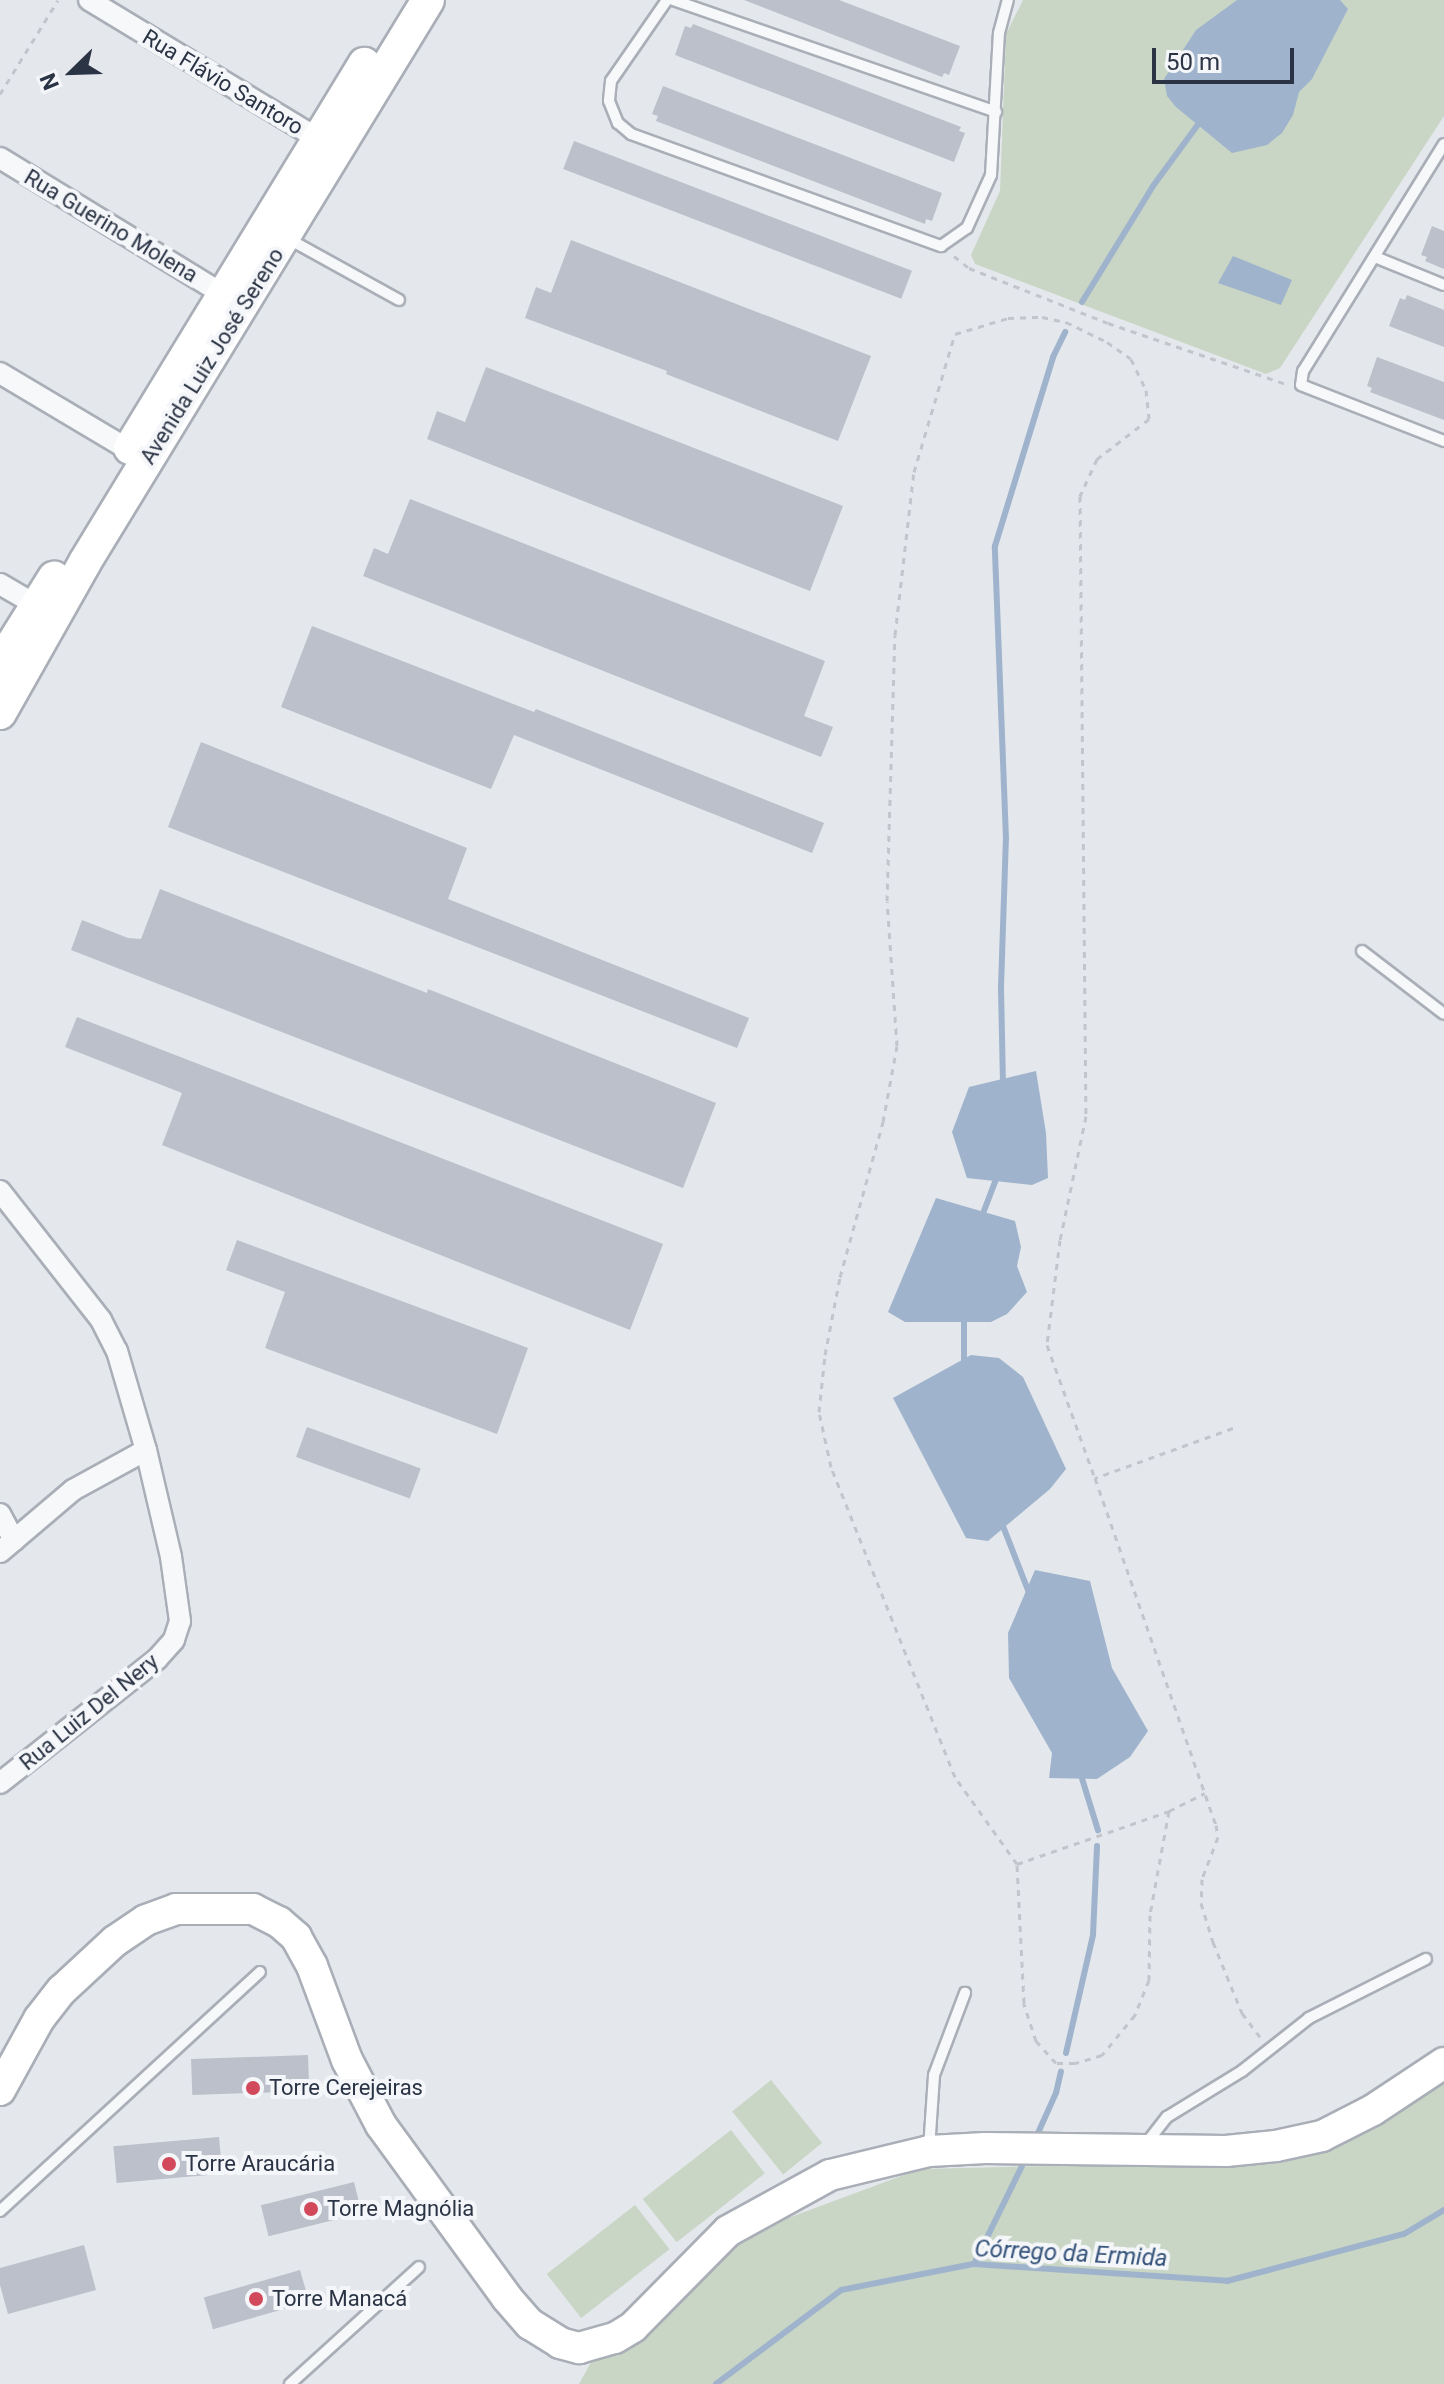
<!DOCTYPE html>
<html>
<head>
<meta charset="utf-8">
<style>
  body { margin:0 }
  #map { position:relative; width:1444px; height:2384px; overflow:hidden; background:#e4e7ec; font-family:Roboto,sans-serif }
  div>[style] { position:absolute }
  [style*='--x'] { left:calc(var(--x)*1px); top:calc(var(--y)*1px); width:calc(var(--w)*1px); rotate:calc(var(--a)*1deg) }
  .green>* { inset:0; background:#c9d6c5; transform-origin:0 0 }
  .water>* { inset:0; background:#9fb4cc }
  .stream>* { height:6px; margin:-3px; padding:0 3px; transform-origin:3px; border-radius:3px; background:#9fb4cc }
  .building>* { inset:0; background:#bbc0ca; transform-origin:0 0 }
  .path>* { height:3px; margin-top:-1.5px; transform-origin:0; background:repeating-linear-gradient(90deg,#c2c5cb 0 6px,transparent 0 12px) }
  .roads { filter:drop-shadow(2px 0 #a9aeb7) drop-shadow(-2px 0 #a9aeb7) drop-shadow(0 2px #a9aeb7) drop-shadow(0 -2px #a9aeb7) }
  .lane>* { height:10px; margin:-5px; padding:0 5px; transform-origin:5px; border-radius:5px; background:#f7f8fa }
  .street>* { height:20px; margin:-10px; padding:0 10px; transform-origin:10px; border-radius:10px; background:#f7f8fa }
  .secondary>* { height:30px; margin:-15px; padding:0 15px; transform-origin:15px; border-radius:15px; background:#fff }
  .primary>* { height:32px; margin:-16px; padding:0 16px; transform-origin:16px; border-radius:16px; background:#fff }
  .dots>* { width:22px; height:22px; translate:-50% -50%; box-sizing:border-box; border:4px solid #f4f6f9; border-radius:50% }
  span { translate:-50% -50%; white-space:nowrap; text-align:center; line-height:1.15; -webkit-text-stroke:8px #f4f6f9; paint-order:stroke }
  .street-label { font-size:22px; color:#2b3445 }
  .poi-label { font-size:22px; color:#2b3445 }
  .left { translate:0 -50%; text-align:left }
  .water-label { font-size:24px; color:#34527a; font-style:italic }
  .north { position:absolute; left:32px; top:32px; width:80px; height:80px; -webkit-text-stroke:6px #f4f6f9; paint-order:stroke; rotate:247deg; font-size:22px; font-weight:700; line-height:32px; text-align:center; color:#2b3445 }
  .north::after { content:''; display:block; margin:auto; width:28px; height:36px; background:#2b3445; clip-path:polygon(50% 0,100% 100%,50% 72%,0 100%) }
  .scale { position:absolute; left:1152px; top:48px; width:142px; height:36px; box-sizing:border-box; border:4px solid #2b3445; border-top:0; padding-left:10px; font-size:24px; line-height:28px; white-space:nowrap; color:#2b3445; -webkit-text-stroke:6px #f4f6f9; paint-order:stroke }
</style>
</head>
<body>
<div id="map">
  <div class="green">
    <div style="clip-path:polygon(1023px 0,1444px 0,1444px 116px,1280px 368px,1266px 374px,975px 264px,971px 255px,1000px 191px,1006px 34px)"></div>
    <div style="left:771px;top:2080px;width:81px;height:50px;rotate:51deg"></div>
    <div style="clip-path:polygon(1444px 2080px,1444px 2384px,579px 2384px,601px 2344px,748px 2233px,920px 2169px,1235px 2162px,1316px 2154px,1380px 2122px)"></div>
    <div style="left:731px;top:2130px;width:55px;height:112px;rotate:52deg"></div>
    <div style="left:635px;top:2205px;width:56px;height:112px;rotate:52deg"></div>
  </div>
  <div class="water">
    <div style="clip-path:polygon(1237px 0,1340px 0,1348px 9px,1312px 79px,1299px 92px,1293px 115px,1282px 133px,1267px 145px,1232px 153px,1176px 107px,1167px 96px,1164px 79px,1196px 30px)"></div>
    <div style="clip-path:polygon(1233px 256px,1292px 280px,1281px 305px,1218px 283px)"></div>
    <div style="clip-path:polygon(1036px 1071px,1046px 1133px,1048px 1178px,1032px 1185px,967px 1178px,952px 1132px,969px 1087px)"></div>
    <div style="clip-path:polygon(936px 1198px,1015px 1221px,1021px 1247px,1017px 1266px,1027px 1292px,1007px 1314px,991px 1322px,905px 1322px,888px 1312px)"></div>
    <div style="clip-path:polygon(971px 1355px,999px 1358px,1023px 1377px,1066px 1469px,1050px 1489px,988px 1541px,966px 1538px,893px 1398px)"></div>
    <div style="clip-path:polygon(1035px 1570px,1090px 1581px,1112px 1668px,1148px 1731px,1130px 1757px,1097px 1779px,1049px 1778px,1052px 1753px,1009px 1678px,1008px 1633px)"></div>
  </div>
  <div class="stream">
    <div style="--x:1082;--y:302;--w:136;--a:-58.5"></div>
    <div style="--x:1153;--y:186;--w:83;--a:-53.8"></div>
    <div style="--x:1003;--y:1084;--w:97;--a:-91.2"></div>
    <div style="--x:1001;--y:987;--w:148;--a:-88.1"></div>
    <div style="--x:1006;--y:839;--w:293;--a:-92.2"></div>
    <div style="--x:995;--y:546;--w:198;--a:-72.9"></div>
    <div style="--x:1053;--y:357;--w:28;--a:-64"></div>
    <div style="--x:982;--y:1216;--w:45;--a:-69.1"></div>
    <div style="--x:964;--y:1365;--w:49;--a:-90"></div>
    <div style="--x:1001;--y:1521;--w:77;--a:68.7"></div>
    <div style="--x:1080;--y:1772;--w:61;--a:72.8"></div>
    <div style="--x:1066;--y:2053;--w:121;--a:-77.1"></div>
    <div style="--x:1093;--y:1935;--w:89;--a:-87.4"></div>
    <div style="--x:1038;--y:2133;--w:44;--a:-65.8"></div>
    <div style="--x:1056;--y:2093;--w:22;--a:-77"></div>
    <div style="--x:974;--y:2264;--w:109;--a:-63.9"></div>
    <div style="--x:716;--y:2384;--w:156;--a:-36.9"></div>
    <div style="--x:841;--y:2290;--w:136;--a:-11.1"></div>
    <div style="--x:974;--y:2264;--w:254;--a:3.8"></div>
    <div style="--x:1227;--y:2281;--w:183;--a:-14.9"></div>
    <div style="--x:1404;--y:2234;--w:47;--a:-31"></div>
  </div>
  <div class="building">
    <div style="clip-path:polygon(744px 0,839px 0,960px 46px,949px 75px,944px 73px,942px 77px)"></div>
    <div style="clip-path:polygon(693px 24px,961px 127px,959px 131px,965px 133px,954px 162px,675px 55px,685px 26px,691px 28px)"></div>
    <div style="clip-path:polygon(663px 86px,942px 193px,932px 221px,926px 219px,925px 224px,656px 121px,658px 116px,652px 114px)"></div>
    <div style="left:574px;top:141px;width:362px;height:30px;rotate:21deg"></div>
    <div style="clip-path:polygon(1432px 226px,1444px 231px,1444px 269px,1425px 261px,1427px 257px,1421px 255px)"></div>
    <div style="clip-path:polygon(571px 240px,871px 356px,838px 441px,666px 374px,667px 371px,525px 318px,536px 287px,551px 293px)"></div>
    <div style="clip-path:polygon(1407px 295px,1444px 310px,1444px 347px,1389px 326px,1400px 298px,1405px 300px)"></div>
    <div style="clip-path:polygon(1377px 357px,1444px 382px,1444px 420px,1370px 392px,1372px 388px,1367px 386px)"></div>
    <div style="clip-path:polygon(486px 367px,843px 506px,810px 591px,427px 439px,437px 411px,465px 422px)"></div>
    <div style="clip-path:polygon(410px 499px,825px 661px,804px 716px,833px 727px,821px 757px,363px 576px,374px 548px,388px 554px)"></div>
    <div style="clip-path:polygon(312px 626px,534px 712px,536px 709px,824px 823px,812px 853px,514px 735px,491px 789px,281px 707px)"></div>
    <div style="clip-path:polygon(201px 742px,467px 848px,448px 899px,749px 1018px,737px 1048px,168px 827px)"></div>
    <div style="clip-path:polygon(160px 889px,427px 993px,428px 989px,716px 1103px,683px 1188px,71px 950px,82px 920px,128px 938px,141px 939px)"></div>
    <div style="clip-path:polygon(77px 1017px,663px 1244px,630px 1330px,162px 1145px,182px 1093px,65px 1047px)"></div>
    <div style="clip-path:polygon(237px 1240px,528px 1348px,497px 1434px,265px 1348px,285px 1292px,226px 1270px)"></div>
    <div style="left:307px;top:1427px;width:121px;height:32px;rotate:20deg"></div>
    <div style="left:308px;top:2055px;width:36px;height:117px;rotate:88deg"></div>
    <div style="left:219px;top:2137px;width:37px;height:106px;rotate:85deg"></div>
    <div style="left:354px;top:2182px;width:32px;height:96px;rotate:76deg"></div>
    <div style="clip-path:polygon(84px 2245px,96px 2290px,8px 2314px,0 2285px,0 2268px)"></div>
    <div style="left:300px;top:2270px;width:33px;height:100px;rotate:74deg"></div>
  </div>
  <div class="path">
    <div style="--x:0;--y:94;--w:110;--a:-58.3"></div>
    <div style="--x:954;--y:256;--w:19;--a:39"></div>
    <div style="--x:969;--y:268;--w:149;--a:21.6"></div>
    <div style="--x:1108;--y:323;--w:188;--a:18.9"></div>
    <div style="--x:1233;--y:1428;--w:147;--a:160.1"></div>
    <div style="--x:1095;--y:1478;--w:367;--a:70.8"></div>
    <div style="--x:1216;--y:1825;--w:12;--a:81"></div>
    <div style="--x:1218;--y:1837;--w:45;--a:110.9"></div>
    <div style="--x:1202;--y:1879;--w:24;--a:92"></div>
    <div style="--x:1201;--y:1903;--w:41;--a:72.9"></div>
    <div style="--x:1213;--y:1942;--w:77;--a:67.8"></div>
    <div style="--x:1242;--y:2013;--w:30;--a:53"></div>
    <div style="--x:1169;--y:1811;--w:40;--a:-26.6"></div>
    <div style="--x:1017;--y:1864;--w:161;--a:-19.2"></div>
    <div style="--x:1169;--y:1811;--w:106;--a:100.4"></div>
    <div style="--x:1150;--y:1915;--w:65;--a:90.9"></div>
    <div style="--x:1149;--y:1980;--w:38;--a:112"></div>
    <div style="--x:1135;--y:2015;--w:52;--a:129.5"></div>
    <div style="--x:1102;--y:2055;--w:28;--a:163"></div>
    <div style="--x:1075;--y:2063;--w:19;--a:180"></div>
    <div style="--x:1056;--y:2063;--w:30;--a:-132"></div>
    <div style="--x:1036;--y:2041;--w:40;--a:-108"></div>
    <div style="--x:1024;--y:2003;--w:139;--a:-92.9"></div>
    <div style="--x:1017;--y:1864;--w:107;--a:-125.5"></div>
    <div style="--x:955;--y:1777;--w:334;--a:-111.8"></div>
    <div style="--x:831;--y:1467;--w:56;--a:-102.3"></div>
    <div style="--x:819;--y:1412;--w:57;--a:-84"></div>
    <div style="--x:825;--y:1355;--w:79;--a:-79.1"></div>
    <div style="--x:840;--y:1277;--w:161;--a:-74.5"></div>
    <div style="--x:883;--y:1122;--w:77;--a:-79.6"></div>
    <div style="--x:897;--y:1046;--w:145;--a:-93.9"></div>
    <div style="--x:887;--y:901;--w:266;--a:-88.3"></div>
    <div style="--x:895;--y:635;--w:164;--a:-83.4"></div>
    <div style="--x:914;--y:472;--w:144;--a:-73.5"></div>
    <div style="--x:955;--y:334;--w:55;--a:-16.8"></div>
    <div style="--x:1008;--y:318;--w:34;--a:-2"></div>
    <div style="--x:1042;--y:317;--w:25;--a:12"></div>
    <div style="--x:1066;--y:322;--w:46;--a:26"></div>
    <div style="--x:1107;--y:342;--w:29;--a:35"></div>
    <div style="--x:1131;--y:359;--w:34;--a:64"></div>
    <div style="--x:1146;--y:390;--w:29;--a:84"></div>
    <div style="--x:1149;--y:419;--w:66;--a:142.4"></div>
    <div style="--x:1097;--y:459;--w:41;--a:114.7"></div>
    <div style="--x:1080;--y:496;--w:620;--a:89.45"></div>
    <div style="--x:1086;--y:1116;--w:127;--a:101.8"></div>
    <div style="--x:1060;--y:1240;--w:106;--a:97.1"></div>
    <div style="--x:1047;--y:1345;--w:141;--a:70.2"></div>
  </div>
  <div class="roads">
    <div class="lane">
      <div style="--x:667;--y:0;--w:98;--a:124.7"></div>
      <div style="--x:611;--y:81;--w:20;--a:96"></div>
      <div style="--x:609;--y:101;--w:24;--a:68"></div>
      <div style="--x:618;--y:123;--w:17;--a:40"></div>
      <div style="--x:631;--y:134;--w:330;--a:19.9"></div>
      <div style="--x:941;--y:246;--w:32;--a:-35"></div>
      <div style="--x:967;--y:228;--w:58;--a:-65.6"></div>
      <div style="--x:991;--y:175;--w:142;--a:-86.8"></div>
      <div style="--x:999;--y:33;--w:34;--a:-75"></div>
      <div style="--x:673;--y:0;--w:342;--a:19.1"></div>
      <div style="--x:1444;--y:144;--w:267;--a:121.8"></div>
      <div style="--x:1303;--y:371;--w:14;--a:98"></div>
      <div style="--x:1301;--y:385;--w:154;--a:21.4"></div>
      <div style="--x:287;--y:238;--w:128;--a:29"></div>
      <div style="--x:1375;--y:257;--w:74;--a:22.1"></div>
      <div style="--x:1362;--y:951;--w:103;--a:37.5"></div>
      <div style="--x:1145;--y:2145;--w:36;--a:-52"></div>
      <div style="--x:1167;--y:2117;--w:88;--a:-31.5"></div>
      <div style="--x:1242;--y:2071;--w:85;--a:-38.3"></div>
      <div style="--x:1309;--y:2018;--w:131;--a:-26.8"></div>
      <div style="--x:929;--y:2149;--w:74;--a:-86.1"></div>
      <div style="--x:934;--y:2075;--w:88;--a:-69.3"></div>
      <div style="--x:0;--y:2211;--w:353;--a:-42.6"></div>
      <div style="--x:290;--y:2384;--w:174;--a:-42.2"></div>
    </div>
    <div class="street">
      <div style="--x:89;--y:0;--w:267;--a:31.2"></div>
      <div style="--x:0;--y:158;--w:261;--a:31.4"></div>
      <div style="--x:0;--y:373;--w:150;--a:30.8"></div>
      <div style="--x:0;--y:584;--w:42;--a:30.3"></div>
      <div style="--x:0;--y:1191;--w:164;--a:51.9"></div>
      <div style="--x:101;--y:1320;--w:35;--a:63"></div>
      <div style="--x:117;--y:1351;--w:103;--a:73.7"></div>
      <div style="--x:146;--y:1450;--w:110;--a:76.8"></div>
      <div style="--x:171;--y:1557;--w:65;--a:82"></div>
      <div style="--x:180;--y:1621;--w:20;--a:108"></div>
      <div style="--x:174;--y:1640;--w:25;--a:132"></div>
      <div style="--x:157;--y:1659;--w:200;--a:141.7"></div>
      <div style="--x:0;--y:1514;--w:30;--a:62"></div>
      <div style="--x:0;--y:1552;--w:96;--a:-40.3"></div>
      <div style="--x:73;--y:1490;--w:83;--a:-28.7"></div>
    </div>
    <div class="secondary">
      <div style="--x:0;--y:2090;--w:81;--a:-61.2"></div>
      <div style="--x:39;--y:2019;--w:37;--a:-52"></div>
      <div style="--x:62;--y:1990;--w:72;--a:-42.8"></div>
      <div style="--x:115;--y:1941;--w:37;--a:-34"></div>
      <div style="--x:146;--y:1920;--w:32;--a:-20"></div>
      <div style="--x:176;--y:1909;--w:77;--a:0"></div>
      <div style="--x:253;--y:1909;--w:29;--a:27"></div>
      <div style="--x:279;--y:1922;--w:23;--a:41"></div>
      <div style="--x:296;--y:1937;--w:33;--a:61"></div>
      <div style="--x:312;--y:1966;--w:100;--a:69.6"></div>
      <div style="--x:347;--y:2060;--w:73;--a:62.4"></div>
      <div style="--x:381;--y:2125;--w:214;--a:53.9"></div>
      <div style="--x:507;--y:2298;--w:35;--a:49"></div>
      <div style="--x:530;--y:2324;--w:36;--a:32"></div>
      <div style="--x:560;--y:2343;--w:20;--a:15"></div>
      <div style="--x:579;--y:2348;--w:37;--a:-16"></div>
      <div style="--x:615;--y:2338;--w:21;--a:-31"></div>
      <div style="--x:633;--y:2327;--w:135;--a:-45.3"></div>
      <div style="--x:728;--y:2231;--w:116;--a:-28.8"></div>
      <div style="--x:830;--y:2175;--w:102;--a:-13.6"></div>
      <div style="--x:929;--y:2151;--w:56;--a:-3.1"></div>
      <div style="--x:985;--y:2148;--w:241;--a:0.7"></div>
      <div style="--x:1226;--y:2151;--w:50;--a:-5.7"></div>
      <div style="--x:1276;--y:2146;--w:47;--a:-12.3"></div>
      <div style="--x:1322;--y:2136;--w:57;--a:-27"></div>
      <div style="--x:1373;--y:2110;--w:85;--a:-33.5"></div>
    </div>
    <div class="primary">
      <div style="--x:130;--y:448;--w:450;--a:-58.6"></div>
      <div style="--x:0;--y:664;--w:102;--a:-57.9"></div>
      <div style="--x:0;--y:713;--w:173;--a:-60.6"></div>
      <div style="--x:85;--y:562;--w:658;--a:-58.6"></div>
    </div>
  </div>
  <div class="dots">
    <div style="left:253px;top:2088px;background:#d1495b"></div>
    <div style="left:169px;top:2164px;background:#d1495b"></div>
    <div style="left:311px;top:2209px;background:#d1495b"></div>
    <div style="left:256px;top:2299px;background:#d1495b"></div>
  </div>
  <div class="street-label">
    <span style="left:223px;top:82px;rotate:31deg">Rua Flávio Santoro</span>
    <span style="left:111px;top:226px;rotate:31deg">Rua Guerino Molena</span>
    <span style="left:212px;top:356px;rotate:-58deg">Avenida Luiz José Sereno</span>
    <span style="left:89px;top:1712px;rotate:-39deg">Rua Luiz Del Nery</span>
  </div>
  <div class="poi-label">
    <span class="left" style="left:269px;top:2088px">Torre Cerejeiras</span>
    <span class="left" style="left:185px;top:2164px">Torre Araucária</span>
    <span class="left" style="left:327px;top:2209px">Torre Magnólia</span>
    <span class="left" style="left:272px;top:2299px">Torre Manacá</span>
  </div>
  <div class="water-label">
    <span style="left:1071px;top:2254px;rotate:3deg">Córrego da Ermida</span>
  </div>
  <div class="north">N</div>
  <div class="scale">50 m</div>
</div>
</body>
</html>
